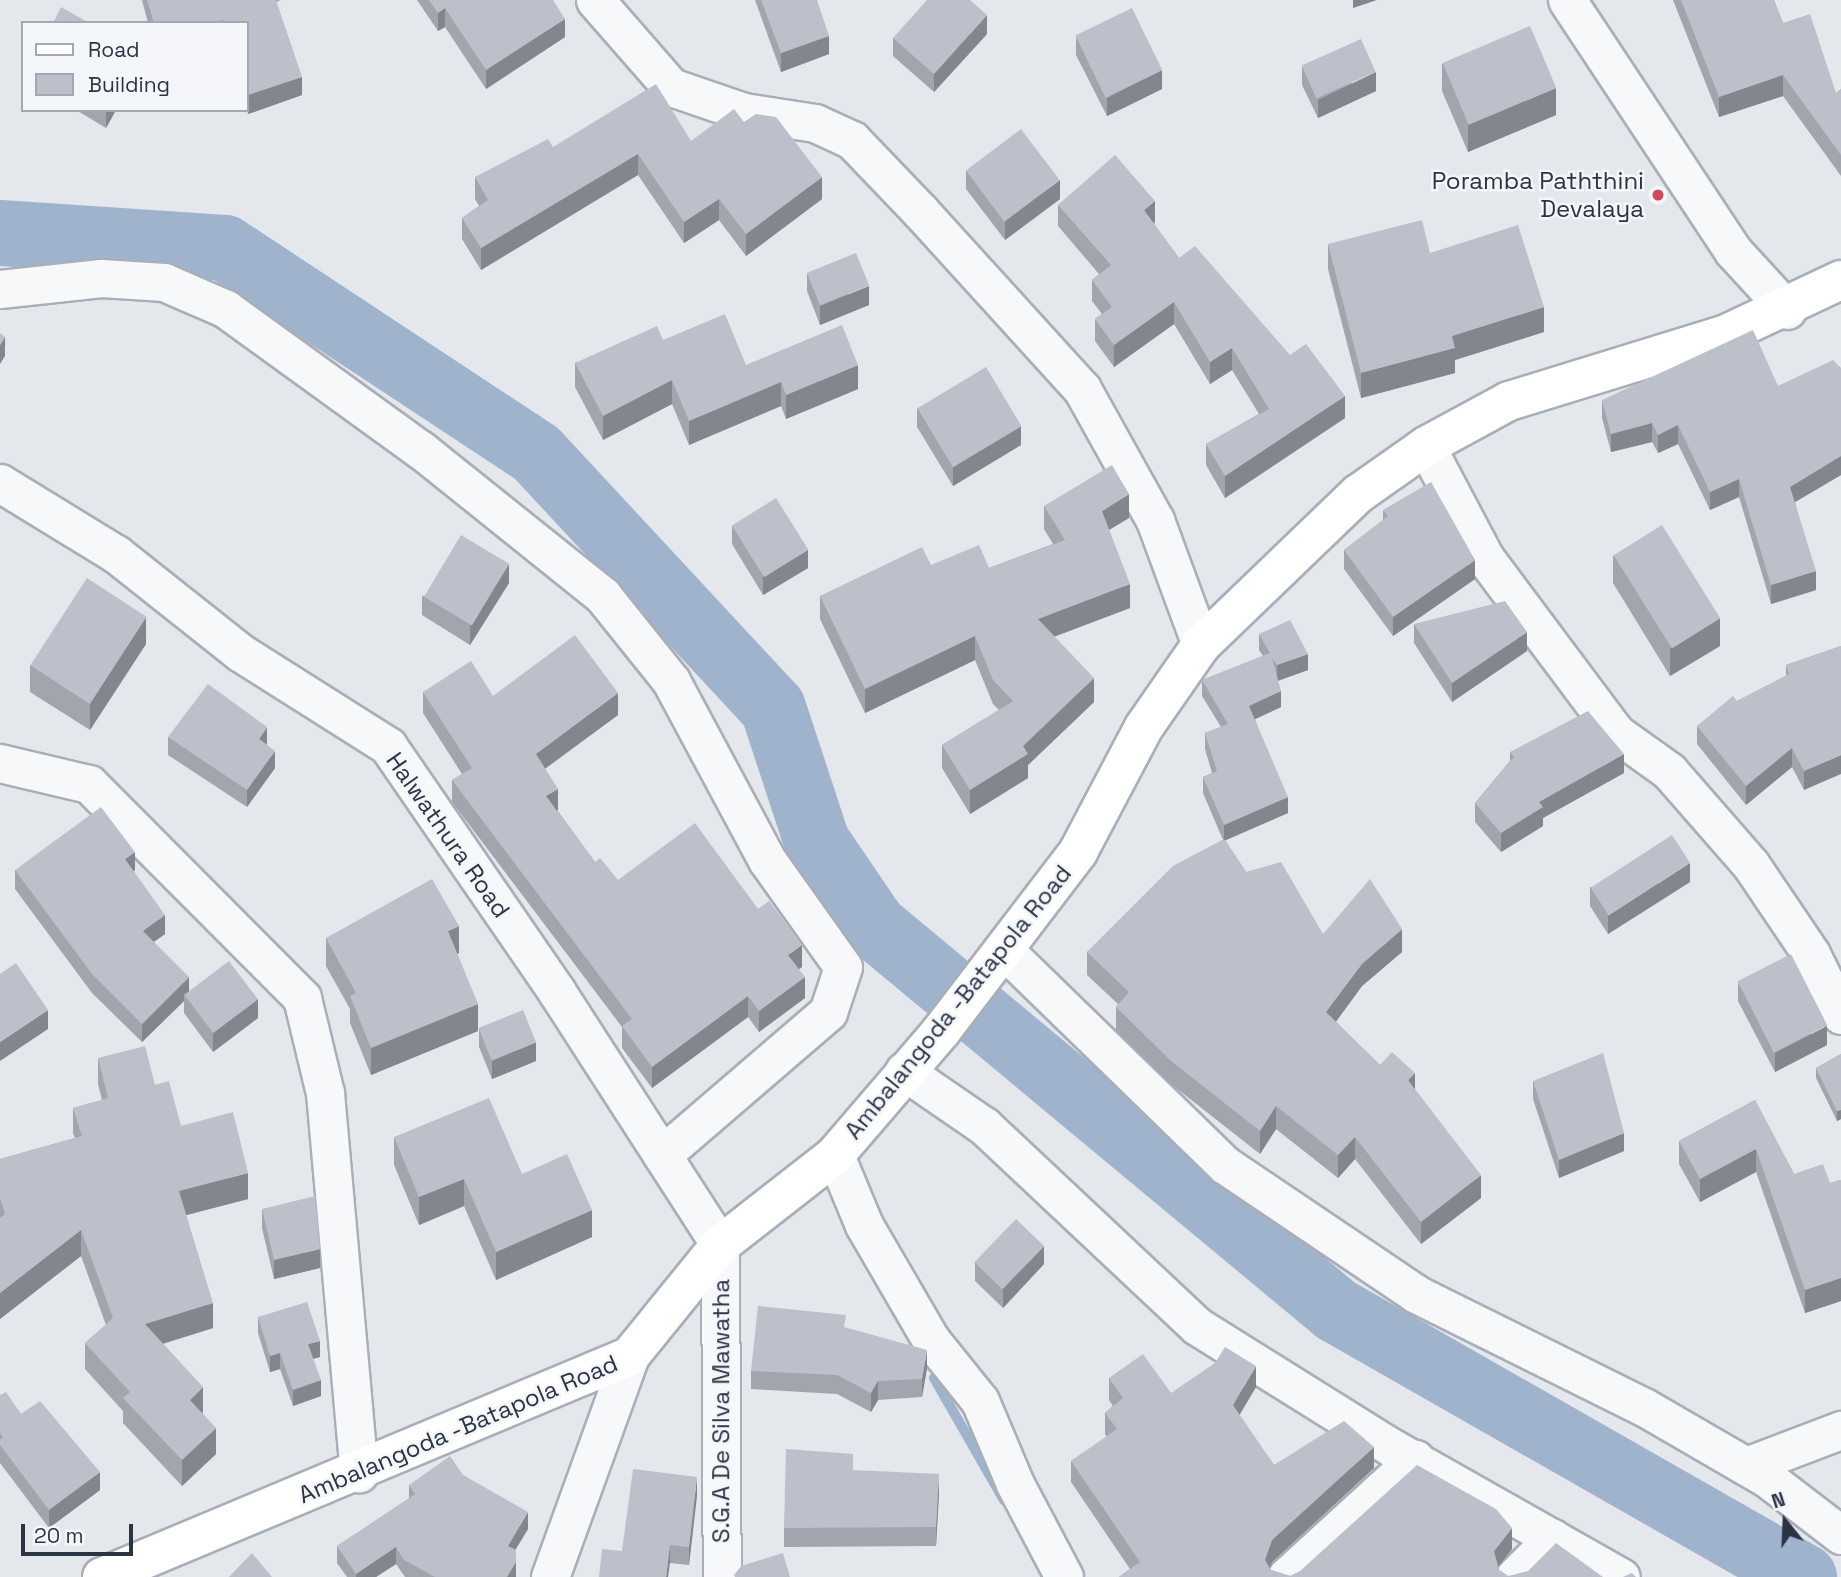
<!DOCTYPE html>
<html>
<head>
<meta charset="utf-8">
<style>
  body { margin:0 }
  #map { position:relative; width:1841px; height:1577px; overflow:hidden; background:#e4e7ec; font-family:"Space Grotesk",sans-serif }
  div>[style] { position:absolute }
  [style*='--x'] { left:calc(var(--x)*1px); top:calc(var(--y)*1px); width:calc(var(--w)*1px); rotate:calc(var(--a)*1deg) }
  .stream>* { height:10px; margin:-5px; padding:0 5px; transform-origin:5px; border-radius:5px; background:#9fb4cc }
  .river>* { height:66px; margin:-33px; padding:0 33px; transform-origin:33px; border-radius:33px; background:#9fb4cc }
  .roads { filter:drop-shadow(2px 0 #a9aeb7) drop-shadow(-2px 0 #a9aeb7) drop-shadow(0 2px #a9aeb7) drop-shadow(0 -2px #a9aeb7) }
  .street>* { height:37px; margin:-18.5px; padding:0 18.5px; transform-origin:18.5px; border-radius:18.5px; background:#f7f8fa }
  .secondary>* { height:38px; margin:-19px; padding:0 19px; transform-origin:19px; border-radius:19px; background:#fff }
  .wall>* { inset:0; background:#a1a5ae }
  .shaded-wall>* { inset:0; background:#83868d }
  .building>* { inset:0; background:#bbc0ca; transform-origin:0 0 }
  .dots>* { width:19px; height:19px; translate:-50% -50%; box-sizing:border-box; border:4px solid #f4f6f9; border-radius:50% }
  span { translate:-50% -50%; white-space:nowrap; text-align:center; line-height:1.15; -webkit-text-stroke:5px #f4f6f9; paint-order:stroke }
  .poi-label { font-size:24px; color:#2b3445 }
  .right { translate:-100% -50%; text-align:right }
  .street-label { font-size:24px; color:#2b3445 }
  .legend { position:absolute; left:21px; top:21px; width:228px; height:91px; box-sizing:border-box; background:#f4f6f9; border:2px solid #a4a8b1; margin:0; padding:9px 12px; list-style:none; font-size:21px; color:#2b3445 }
  .legend li { display:flex; align-items:center; gap:14px; height:35px }
  .legend b { width:35px; border:2px solid #a4a8b1 }
  .north { position:absolute; left:1750px; top:1486px; width:70px; height:70px; -webkit-text-stroke:5px #f4f6f9; paint-order:stroke; rotate:342deg; font-size:19px; font-weight:700; line-height:28px; text-align:center; color:#2b3445 }
  .north::after { content:''; display:block; margin:auto; width:24px; height:32px; background:#2b3445; clip-path:polygon(50% 0,100% 100%,50% 72%,0 100%) }
  .scale { position:absolute; left:21px; top:1524px; width:112px; height:32px; box-sizing:border-box; border:4px solid #2b3445; border-top:0; padding-left:9px; font-size:21px; line-height:24px; white-space:nowrap; color:#2b3445; -webkit-text-stroke:5px #f4f6f9; paint-order:stroke }
</style>
</head>
<body>
<div id="map">
  <div class="stream">
    <div style="--x:934;--y:1378;--w:141;--a:60.2"></div>
  </div>
  <div class="river">
    <div style="--x:0;--y:233;--w:225;--a:3.8"></div>
    <div style="--x:225;--y:248;--w:372;--a:33.4"></div>
    <div style="--x:536;--y:453;--w:348;--a:47.1"></div>
    <div style="--x:773;--y:708;--w:141;--a:71.8"></div>
    <div style="--x:817;--y:842;--w:102;--a:55.8"></div>
    <div style="--x:874;--y:926;--w:601;--a:39.73"></div>
    <div style="--x:1336;--y:1310;--w:539;--a:29.71"></div>
  </div>
  <div class="roads">
    <div class="street">
      <div style="--x:595;--y:0;--w:116;--a:48.9"></div>
      <div style="--x:671;--y:87;--w:77;--a:18.9"></div>
      <div style="--x:744;--y:112;--w:72;--a:8.8"></div>
      <div style="--x:815;--y:123;--w:41;--a:24.7"></div>
      <div style="--x:852;--y:140;--w:98;--a:46.2"></div>
      <div style="--x:920;--y:211;--w:241;--a:47.7"></div>
      <div style="--x:1082;--y:389;--w:150;--a:60.9"></div>
      <div style="--x:1155;--y:520;--w:133;--a:69.8"></div>
      <div style="--x:1567;--y:0;--w:301;--a:56.5"></div>
      <div style="--x:1733;--y:251;--w:80;--a:47.5"></div>
      <div style="--x:0;--y:289;--w:102;--a:-6.2"></div>
      <div style="--x:101;--y:278;--w:63;--a:3.6"></div>
      <div style="--x:164;--y:282;--w:68;--a:23.5"></div>
      <div style="--x:226;--y:309;--w:241;--a:35.9"></div>
      <div style="--x:421;--y:450;--w:233;--a:38.7"></div>
      <div style="--x:603;--y:596;--w:109;--a:51.3"></div>
      <div style="--x:671;--y:681;--w:203;--a:61.8"></div>
      <div style="--x:767;--y:860;--w:131;--a:54.6"></div>
      <div style="--x:843;--y:967;--w:47;--a:108.4"></div>
      <div style="--x:828;--y:1012;--w:219;--a:139.3"></div>
      <div style="--x:1426;--y:446;--w:127;--a:62.2"></div>
      <div style="--x:1485;--y:558;--w:219;--a:53.2"></div>
      <div style="--x:1616;--y:733;--w:65;--a:35.6"></div>
      <div style="--x:1669;--y:771;--w:125;--a:48.9"></div>
      <div style="--x:1751;--y:865;--w:107;--a:56"></div>
      <div style="--x:1811;--y:954;--w:68;--a:63.8"></div>
      <div style="--x:0;--y:483;--w:136;--a:31.5"></div>
      <div style="--x:116;--y:554;--w:159;--a:38.4"></div>
      <div style="--x:241;--y:653;--w:174;--a:32.3"></div>
      <div style="--x:388;--y:746;--w:298;--a:55.5"></div>
      <div style="--x:557;--y:992;--w:301;--a:57.2"></div>
      <div style="--x:720;--y:1245;--w:332;--a:89.7"></div>
      <div style="--x:0;--y:763;--w:91;--a:13.3"></div>
      <div style="--x:89;--y:784;--w:302;--a:45.1"></div>
      <div style="--x:302;--y:998;--w:98;--a:76.4"></div>
      <div style="--x:325;--y:1093;--w:382;--a:84.9"></div>
      <div style="--x:1005;--y:951;--w:307;--a:44.2"></div>
      <div style="--x:1225;--y:1165;--w:230;--a:34"></div>
      <div style="--x:1416;--y:1294;--w:254;--a:26.4"></div>
      <div style="--x:1644;--y:1407;--w:143;--a:30.1"></div>
      <div style="--x:1768;--y:1479;--w:92;--a:37.5"></div>
      <div style="--x:904;--y:1071;--w:97;--a:34.5"></div>
      <div style="--x:984;--y:1126;--w:292;--a:43.2"></div>
      <div style="--x:1197;--y:1326;--w:229;--a:32"></div>
      <div style="--x:1391;--y:1447;--w:264;--a:29.5"></div>
      <div style="--x:835;--y:1155;--w:76;--a:67.5"></div>
      <div style="--x:864;--y:1225;--w:133;--a:59.8"></div>
      <div style="--x:931;--y:1340;--w:78;--a:51.2"></div>
      <div style="--x:980;--y:1401;--w:90;--a:67.1"></div>
      <div style="--x:1015;--y:1484;--w:105;--a:62.2"></div>
      <div style="--x:1746;--y:1466;--w:102;--a:-20.8"></div>
      <div style="--x:550;--y:1577;--w:235;--a:-70.1"></div>
      <div style="--x:1286;--y:1577;--w:175;--a:-42.5"></div>
      <div style="--x:1514;--y:1577;--w:55;--a:-45"></div>
    </div>
    <div class="secondary">
      <div style="--x:102;--y:1577;--w:572;--a:-22.71"></div>
      <div style="--x:630;--y:1356;--w:143;--a:-51"></div>
      <div style="--x:720;--y:1245;--w:146;--a:-38"></div>
      <div style="--x:835;--y:1155;--w:165;--a:-49.4"></div>
      <div style="--x:942;--y:1030;--w:224;--a:-52.6"></div>
      <div style="--x:1078;--y:852;--w:141;--a:-62.2"></div>
      <div style="--x:1144;--y:727;--w:100;--a:-55.2"></div>
      <div style="--x:1201;--y:645;--w:218;--a:-43.9"></div>
      <div style="--x:1358;--y:494;--w:83;--a:-35.2"></div>
      <div style="--x:1426;--y:446;--w:94;--a:-28.5"></div>
      <div style="--x:1509;--y:401;--w:225;--a:-17.1"></div>
      <div style="--x:1724;--y:335;--w:129;--a:-25.2"></div>
    </div>
  </div>
  <div class="wall">
    <div style="clip-path:polygon(142px 0,281px 0,276px 2px,302px 95px,248px 114px,247px 110px,247px 23px,148px 23px)"></div>
    <div style="clip-path:polygon(417px 0,553px 0,565px 37px,486px 89px,445px 27px,438px 31px)"></div>
    <div style="clip-path:polygon(755px 0,817px 0,829px 54px,781px 72px)"></div>
    <div style="clip-path:polygon(1673px 0,1774px 0,1783px 23px,1836px 93px,1841px 89px,1841px 176px,1783px 96px,1719px 117px)"></div>
    <div style="clip-path:polygon(987px 34px,934px 92px,893px 56px,893px 38px)"></div>
    <div style="clip-path:polygon(1076px 36px,1162px 89px,1107px 116px,1076px 55px)"></div>
    <div style="clip-path:polygon(1442px 63px,1556px 115px,1468px 152px,1442px 91px)"></div>
    <div style="clip-path:polygon(1302px 67px,1376px 91px,1318px 118px,1302px 85px)"></div>
    <div style="clip-path:polygon(76px 110px,116px 110px,106px 128px)"></div>
    <div style="clip-path:polygon(744px 122px,822px 199px,746px 256px,719px 220px,684px 243px,638px 175px,481px 270px,462px 239px,462px 218px,479px 206px,475px 199px,475px 177px,553px 147px,691px 141px)"></div>
    <div style="clip-path:polygon(966px 170px,1060px 199px,1005px 240px,966px 189px)"></div>
    <div style="clip-path:polygon(1058px 205px,1155px 222px,1154px 224px,1179px 258px,1345px 418px,1225px 498px,1206px 465px,1206px 444px,1259px 414px,1232px 370px,1210px 384px,1174px 324px,1114px 367px,1095px 341px,1095px 319px,1102px 314px,1092px 301px,1092px 280px,1099px 274px,1058px 226px)"></div>
    <div style="clip-path:polygon(1328px 244px,1430px 253px,1544px 332px,1455px 360px,1455px 373px,1361px 398px,1328px 269px)"></div>
    <div style="clip-path:polygon(807px 273px,869px 305px,820px 325px,807px 291px)"></div>
    <div style="clip-path:polygon(663px 340px,746px 365px,858px 389px,786px 419px,781px 406px,689px 445px,672px 404px,603px 440px,575px 387px,575px 363px)"></div>
    <div style="clip-path:polygon(1841px 368px,1841px 475px,1795px 502px,1816px 590px,1771px 604px,1739px 497px,1710px 510px,1678px 444px,1658px 453px,1652px 442px,1611px 452px,1602px 418px,1602px 400px,1778px 386px)"></div>
    <div style="clip-path:polygon(917px 408px,1021px 445px,953px 486px,917px 427px)"></div>
    <div style="clip-path:polygon(1044px 506px,1129px 518px,1109px 530px,1130px 608px,1054px 636px,1094px 702px,1028px 765px,1028px 778px,970px 814px,942px 768px,942px 745px,999px 710px,993px 704px,975px 660px,865px 713px,820px 619px,820px 596px,931px 565px,989px 568px,1053px 544px,1044px 529px)"></div>
    <div style="clip-path:polygon(1383px 510px,1475px 579px,1393px 636px,1344px 569px,1344px 550px,1383px 520px)"></div>
    <div style="clip-path:polygon(732px 525px,808px 568px,763px 595px,732px 544px)"></div>
    <div style="clip-path:polygon(1613px 555px,1720px 646px,1670px 676px,1613px 583px)"></div>
    <div style="clip-path:polygon(509px 583px,470px 645px,422px 615px,422px 596px)"></div>
    <div style="clip-path:polygon(1414px 624px,1527px 651px,1452px 702px,1414px 643px)"></div>
    <div style="clip-path:polygon(1259px 634px,1308px 670px,1278px 681px,1281px 707px,1255px 719px,1288px 813px,1225px 840px,1246px 872px,1323px 934px,1402px 952px,1362px 986px,1336px 1022px,1380px 1065px,1415px 1089px,1481px 1198px,1421px 1244px,1355px 1159px,1338px 1178px,1276px 1129px,1260px 1154px,1171px 1084px,1116px 1030px,1116px 1007px,1118px 1004px,1087px 975px,1087px 952px,1223px 840px,1203px 793px,1203px 777px,1212px 773px,1205px 749px,1205px 733px,1221px 727px,1202px 696px,1202px 680px,1263px 656px,1259px 650px)"></div>
    <div style="clip-path:polygon(146px 644px,90px 730px,30px 692px,30px 665px)"></div>
    <div style="clip-path:polygon(1841px 646px,1804px 790px,1792px 767px,1746px 805px,1697px 744px,1697px 726px,1737px 701px,1786px 676px,1786px 665px)"></div>
    <div style="clip-path:polygon(423px 692px,493px 696px,618px 715px,545px 769px,557px 810px,595px 862px,618px 880px,758px 909px,802px 967px,799px 969px,805px 998px,759px 1032px,748px 1017px,652px 1088px,622px 1048px,622px 1027px,452px 802px,452px 780px,462px 774px,423px 713px)"></div>
    <div style="clip-path:polygon(168px 737px,267px 745px,275px 768px,247px 807px,168px 755px)"></div>
    <div style="clip-path:polygon(1510px 752px,1624px 773px,1543px 818px,1543px 826px,1501px 852px,1475px 822px,1475px 803px,1510px 761px)"></div>
    <div style="clip-path:polygon(15px 870px,135px 870px,134px 871px,165px 934px,154px 942px,189px 991px,258px 1018px,213px 1052px,184px 1013px,184px 1001px,142px 1042px,92px 993px,15px 889px)"></div>
    <div style="clip-path:polygon(1690px 882px,1608px 934px,1590px 906px,1590px 887px)"></div>
    <div style="clip-path:polygon(326px 938px,459px 953px,457px 954px,478px 1031px,371px 1075px,350px 1023px,350px 1009px,326px 966px)"></div>
    <div style="clip-path:polygon(1738px 982px,1827px 1045px,1775px 1072px,1738px 1001px)"></div>
    <div style="clip-path:polygon(479px 1028px,536px 1061px,492px 1079px,479px 1047px)"></div>
    <div style="clip-path:polygon(1841px 1054px,1841px 1119px,1837px 1121px,1816px 1078px,1816px 1068px)"></div>
    <div style="clip-path:polygon(98px 1058px,155px 1085px,181px 1126px,248px 1199px,186px 1215px,213px 1328px,163px 1344px,203px 1412px,202px 1413px,216px 1454px,182px 1486px,123px 1423px,123px 1411px,85px 1369px,85px 1343px,106px 1325px,81px 1256px,0 1319px,0 1159px,75px 1138px,73px 1133px,73px 1108px,102px 1100px,98px 1084px)"></div>
    <div style="clip-path:polygon(1533px 1081px,1624px 1151px,1559px 1178px,1533px 1099px)"></div>
    <div style="clip-path:polygon(1755px 1100px,1794px 1174px,1830px 1183px,1841px 1180px,1841px 1301px,1805px 1313px,1756px 1172px,1700px 1202px,1679px 1164px,1679px 1141px)"></div>
    <div style="clip-path:polygon(394px 1137px,522px 1174px,592px 1237px,496px 1280px,464px 1206px,419px 1225px,394px 1165px)"></div>
    <div style="clip-path:polygon(262px 1209px,320px 1268px,274px 1279px,262px 1228px)"></div>
    <div style="clip-path:polygon(975px 1263px,1044px 1264px,1003px 1308px,975px 1281px)"></div>
    <div style="clip-path:polygon(258px 1317px,320px 1357px,313px 1359px,321px 1396px,293px 1406px,280px 1369px,270px 1372px,258px 1333px)"></div>
    <div style="clip-path:polygon(846px 1328px,927px 1368px,922px 1397px,878px 1400px,871px 1412px,837px 1394px,751px 1389px,751px 1371px)"></div>
    <div style="clip-path:polygon(1109px 1378px,1171px 1393px,1256px 1387px,1239px 1415px,1274px 1465px,1374px 1468px,1272px 1562px,1270px 1568px,1271px 1570px,1290px 1576px,1512px 1549px,1498px 1567px,1499px 1570px,1508px 1576px,1603px 1577px,1119px 1577px,1130px 1569px,1071px 1482px,1071px 1461px,1107px 1437px,1105px 1434px,1105px 1413px,1113px 1406px,1109px 1400px)"></div>
    <div style="clip-path:polygon(0 1395px,21px 1414px,100px 1490px,49px 1528px,0 1463px)"></div>
    <div style="clip-path:polygon(853px 1470px,939px 1493px,936px 1546px,784px 1547px,784px 1528px)"></div>
    <div style="clip-path:polygon(409px 1485px,528px 1529px,515px 1550px,516px 1577px,405px 1577px,396px 1564px,376px 1577px,347px 1577px,337px 1563px,337px 1546px,409px 1499px)"></div>
    <div style="clip-path:polygon(697px 1495px,689px 1565px,670px 1563px,622px 1551px)"></div>
  </div>
  <div class="shaded-wall">
    <div style="clip-path:polygon(1353px 0,1377px 0,1353px 8px)"></div>
    <div style="clip-path:polygon(445px 8px,445px 27px,438px 31px,438px 13px)"></div>
    <div style="clip-path:polygon(987px 15px,987px 34px,934px 92px,934px 74px)"></div>
    <div style="clip-path:polygon(565px 19px,565px 37px,486px 89px,486px 70px)"></div>
    <div style="clip-path:polygon(829px 36px,829px 54px,781px 72px,781px 53px)"></div>
    <div style="clip-path:polygon(1162px 70px,1162px 89px,1107px 116px,1107px 98px)"></div>
    <div style="clip-path:polygon(1376px 72px,1376px 91px,1318px 118px,1318px 100px)"></div>
    <div style="clip-path:polygon(1783px 75px,1783px 96px,1719px 117px,1719px 97px)"></div>
    <div style="clip-path:polygon(302px 77px,302px 95px,248px 114px,248px 95px)"></div>
    <div style="clip-path:polygon(1556px 88px,1556px 115px,1468px 152px,1468px 125px)"></div>
    <div style="clip-path:polygon(106px 110px,116px 110px,106px 128px)"></div>
    <div style="clip-path:polygon(638px 154px,638px 175px,481px 270px,481px 248px)"></div>
    <div style="clip-path:polygon(822px 177px,822px 199px,746px 256px,746px 234px)"></div>
    <div style="clip-path:polygon(1060px 180px,1060px 199px,1005px 240px,1005px 221px)"></div>
    <div style="clip-path:polygon(719px 199px,719px 220px,684px 243px,684px 222px)"></div>
    <div style="clip-path:polygon(1155px 201px,1155px 222px,1144px 232px,1144px 210px)"></div>
    <div style="clip-path:polygon(869px 286px,869px 305px,820px 325px,820px 306px)"></div>
    <div style="clip-path:polygon(1174px 302px,1174px 324px,1114px 367px,1114px 345px)"></div>
    <div style="clip-path:polygon(1544px 307px,1544px 332px,1455px 360px,1455px 373px,1361px 398px,1361px 373px,1452px 336px)"></div>
    <div style="clip-path:polygon(5px 337px,5px 356px,0 364px,0 345px)"></div>
    <div style="clip-path:polygon(1232px 348px,1232px 370px,1210px 384px,1210px 362px)"></div>
    <div style="clip-path:polygon(858px 365px,858px 389px,786px 419px,786px 395px)"></div>
    <div style="clip-path:polygon(672px 380px,672px 404px,603px 440px,603px 416px)"></div>
    <div style="clip-path:polygon(781px 382px,781px 406px,689px 445px,689px 421px)"></div>
    <div style="clip-path:polygon(1345px 396px,1345px 418px,1225px 498px,1225px 476px)"></div>
    <div style="clip-path:polygon(1652px 423px,1652px 442px,1611px 452px,1611px 434px)"></div>
    <div style="clip-path:polygon(1678px 425px,1678px 444px,1658px 453px,1658px 435px)"></div>
    <div style="clip-path:polygon(1021px 426px,1021px 445px,953px 486px,953px 467px)"></div>
    <div style="clip-path:polygon(1841px 456px,1841px 475px,1790px 505px,1790px 487px)"></div>
    <div style="clip-path:polygon(1739px 479px,1739px 497px,1710px 510px,1710px 492px)"></div>
    <div style="clip-path:polygon(1129px 494px,1129px 518px,1102px 534px,1102px 511px)"></div>
    <div style="clip-path:polygon(808px 550px,808px 568px,763px 595px,763px 576px)"></div>
    <div style="clip-path:polygon(1475px 560px,1475px 579px,1393px 636px,1393px 617px)"></div>
    <div style="clip-path:polygon(509px 564px,509px 583px,470px 645px,470px 626px)"></div>
    <div style="clip-path:polygon(1816px 571px,1816px 590px,1771px 604px,1771px 585px)"></div>
    <div style="clip-path:polygon(1130px 584px,1130px 608px,1038px 643px,1038px 619px)"></div>
    <div style="clip-path:polygon(146px 617px,146px 644px,90px 730px,90px 703px)"></div>
    <div style="clip-path:polygon(1720px 618px,1720px 646px,1670px 676px,1670px 648px)"></div>
    <div style="clip-path:polygon(1527px 632px,1527px 651px,1452px 702px,1452px 683px)"></div>
    <div style="clip-path:polygon(975px 636px,975px 660px,865px 713px,865px 689px)"></div>
    <div style="clip-path:polygon(1308px 654px,1308px 670px,1277px 681px,1277px 665px)"></div>
    <div style="clip-path:polygon(1094px 678px,1094px 702px,1028px 765px,1028px 778px,970px 814px,970px 790px,1023px 746px)"></div>
    <div style="clip-path:polygon(1281px 691px,1281px 707px,1249px 722px,1249px 706px)"></div>
    <div style="clip-path:polygon(618px 693px,618px 715px,536px 775px,536px 754px)"></div>
    <div style="clip-path:polygon(267px 727px,267px 745px,259px 739px)"></div>
    <div style="clip-path:polygon(1792px 748px,1792px 767px,1746px 805px,1746px 786px)"></div>
    <div style="clip-path:polygon(275px 751px,275px 768px,247px 807px,247px 790px)"></div>
    <div style="clip-path:polygon(1624px 754px,1624px 773px,1543px 818px,1543px 826px,1501px 852px,1501px 833px,1539px 802px)"></div>
    <div style="clip-path:polygon(1841px 755px,1841px 774px,1804px 790px,1804px 771px)"></div>
    <div style="clip-path:polygon(558px 789px,558px 810px,546px 817px,546px 796px)"></div>
    <div style="clip-path:polygon(1288px 797px,1288px 813px,1224px 841px,1224px 825px)"></div>
    <div style="clip-path:polygon(135px 852px,135px 870px,125px 877px,125px 859px)"></div>
    <div style="clip-path:polygon(1690px 863px,1690px 882px,1608px 934px,1608px 916px)"></div>
    <div style="clip-path:polygon(165px 915px,165px 934px,143px 949px,143px 931px)"></div>
    <div style="clip-path:polygon(459px 926px,459px 953px,448px 959px,448px 931px)"></div>
    <div style="clip-path:polygon(1402px 929px,1402px 952px,1362px 986px,1326px 1035px,1326px 1012px,1362px 964px)"></div>
    <div style="clip-path:polygon(802px 945px,802px 967px,788px 976px,788px 955px)"></div>
    <div style="clip-path:polygon(189px 977px,189px 996px,184px 994px,184px 1001px,142px 1042px,142px 1024px)"></div>
    <div style="clip-path:polygon(805px 977px,805px 998px,759px 1032px,759px 1011px)"></div>
    <div style="clip-path:polygon(748px 996px,748px 1017px,652px 1088px,652px 1067px)"></div>
    <div style="clip-path:polygon(258px 999px,258px 1018px,213px 1052px,213px 1033px)"></div>
    <div style="clip-path:polygon(478px 1004px,478px 1031px,371px 1075px,371px 1048px)"></div>
    <div style="clip-path:polygon(48px 1010px,48px 1029px,0 1061px,0 1042px)"></div>
    <div style="clip-path:polygon(1827px 1026px,1827px 1045px,1775px 1072px,1775px 1053px)"></div>
    <div style="clip-path:polygon(536px 1042px,536px 1061px,492px 1079px,492px 1061px)"></div>
    <div style="clip-path:polygon(1415px 1073px,1415px 1096px,1408px 1080px)"></div>
    <div style="clip-path:polygon(1276px 1106px,1276px 1129px,1260px 1154px,1260px 1131px)"></div>
    <div style="clip-path:polygon(1841px 1110px,1841px 1119px,1837px 1121px,1837px 1111px)"></div>
    <div style="clip-path:polygon(1624px 1133px,1624px 1151px,1559px 1178px,1559px 1160px)"></div>
    <div style="clip-path:polygon(1355px 1137px,1355px 1159px,1338px 1178px,1338px 1155px)"></div>
    <div style="clip-path:polygon(1756px 1149px,1756px 1172px,1700px 1202px,1700px 1179px)"></div>
    <div style="clip-path:polygon(248px 1173px,248px 1199px,179px 1217px,179px 1191px)"></div>
    <div style="clip-path:polygon(1481px 1175px,1481px 1198px,1421px 1244px,1421px 1222px)"></div>
    <div style="clip-path:polygon(464px 1179px,464px 1206px,419px 1225px,419px 1197px)"></div>
    <div style="clip-path:polygon(592px 1210px,592px 1237px,496px 1280px,496px 1252px)"></div>
    <div style="clip-path:polygon(81px 1230px,81px 1256px,0 1319px,0 1293px)"></div>
    <div style="clip-path:polygon(1044px 1246px,1044px 1264px,1003px 1308px,1003px 1289px)"></div>
    <div style="clip-path:polygon(320px 1249px,320px 1268px,274px 1279px,274px 1260px)"></div>
    <div style="clip-path:polygon(1841px 1278px,1841px 1301px,1805px 1313px,1805px 1290px)"></div>
    <div style="clip-path:polygon(213px 1303px,213px 1328px,145px 1349px,145px 1324px)"></div>
    <div style="clip-path:polygon(320px 1341px,320px 1357px,308px 1360px,308px 1344px)"></div>
    <div style="clip-path:polygon(927px 1350px,927px 1368px,922px 1397px,922px 1379px)"></div>
    <div style="clip-path:polygon(280px 1353px,280px 1369px,270px 1372px,270px 1356px)"></div>
    <div style="clip-path:polygon(1256px 1366px,1256px 1387px,1233px 1426px,1233px 1405px)"></div>
    <div style="clip-path:polygon(321px 1380px,321px 1396px,293px 1406px,293px 1390px)"></div>
    <div style="clip-path:polygon(878px 1381px,878px 1400px,871px 1412px,871px 1393px)"></div>
    <div style="clip-path:polygon(203px 1387px,203px 1412px,190px 1425px,190px 1400px)"></div>
    <div style="clip-path:polygon(216px 1428px,216px 1454px,182px 1486px,182px 1460px)"></div>
    <div style="clip-path:polygon(1374px 1447px,1374px 1468px,1272px 1562px,1267px 1577px,1265px 1560px,1272px 1540px)"></div>
    <div style="clip-path:polygon(100px 1472px,100px 1490px,49px 1528px,49px 1510px)"></div>
    <div style="clip-path:polygon(939px 1474px,939px 1493px,936px 1546px,936px 1527px)"></div>
    <div style="clip-path:polygon(697px 1477px,697px 1495px,689px 1565px,689px 1547px)"></div>
    <div style="clip-path:polygon(528px 1512px,528px 1529px,508px 1562px,508px 1546px)"></div>
    <div style="clip-path:polygon(1512px 1528px,1512px 1549px,1494px 1572px,1494px 1551px)"></div>
    <div style="clip-path:polygon(670px 1545px,670px 1563px,668px 1577px,666px 1577px)"></div>
    <div style="clip-path:polygon(396px 1547px,396px 1564px,376px 1577px,356px 1577px,356px 1574px)"></div>
    <div style="clip-path:polygon(516px 1562px,516px 1577px,507px 1577px)"></div>
  </div>
  <div class="building">
    <div style="clip-path:polygon(147px 0,276px 0,302px 77px,248px 95px,247px 91px,247px 23px,224px 23px,223px 20px,213px 23px,154px 23px)"></div>
    <div style="clip-path:polygon(429px 0,553px 0,565px 19px,486px 70px,445px 8px,438px 13px)"></div>
    <div style="clip-path:polygon(761px 0,817px 0,829px 36px,781px 53px)"></div>
    <div style="clip-path:polygon(927px 0,970px 0,987px 15px,934px 74px,893px 38px)"></div>
    <div style="clip-path:polygon(1681px 0,1774px 0,1783px 23px,1810px 14px,1836px 93px,1841px 89px,1841px 155px,1783px 75px,1719px 97px)"></div>
    <div style="clip-path:polygon(61px 7px,89px 23px,53px 23px)"></div>
    <div style="left:1132px;top:8px;width:69px;height:63px;rotate:64deg"></div>
    <div style="left:1530px;top:26px;width:67px;height:95px;rotate:67deg"></div>
    <div style="left:1361px;top:39px;width:36px;height:65px;rotate:66deg"></div>
    <div style="clip-path:polygon(656px 84px,691px 141px,734px 109px,744px 122px,756px 114px,776px 117px,822px 177px,746px 234px,719px 199px,684px 222px,638px 154px,481px 248px,462px 218px,488px 200px,475px 177px,548px 139px,553px 147px)"></div>
    <div style="left:1021px;top:129px;width:64px;height:69px;rotate:53deg"></div>
    <div style="clip-path:polygon(1115px 155px,1155px 201px,1144px 210px,1179px 258px,1195px 246px,1290px 355px,1306px 344px,1345px 396px,1225px 476px,1206px 444px,1269px 409px,1232px 348px,1210px 362px,1174px 302px,1114px 345px,1095px 319px,1112px 307px,1092px 280px,1111px 265px,1058px 205px)"></div>
    <div style="clip-path:polygon(1422px 220px,1430px 253px,1518px 225px,1544px 307px,1452px 336px,1455px 348px,1361px 373px,1328px 244px)"></div>
    <div style="left:856px;top:253px;width:35px;height:53px;rotate:68deg"></div>
    <div style="clip-path:polygon(725px 314px,746px 365px,842px 325px,858px 365px,786px 395px,781px 382px,689px 421px,672px 380px,603px 416px,575px 363px,657px 326px,663px 340px)"></div>
    <div style="clip-path:polygon(1753px 330px,1778px 386px,1833px 360px,1841px 368px,1841px 456px,1790px 487px,1816px 571px,1771px 585px,1739px 479px,1710px 492px,1678px 425px,1658px 435px,1652px 423px,1611px 434px,1602px 400px)"></div>
    <div style="clip-path:polygon(0 333px,5px 337px,0 345px)"></div>
    <div style="left:986px;top:367px;width:69px;height:80px;rotate:59deg"></div>
    <div style="clip-path:polygon(1112px 465px,1129px 494px,1102px 511px,1130px 584px,1038px 619px,1094px 678px,1023px 746px,1028px 754px,970px 790px,942px 745px,1013px 701px,993px 680px,975px 636px,865px 689px,820px 596px,922px 547px,931px 565px,979px 545px,989px 568px,1065px 540px,1044px 506px)"></div>
    <div style="clip-path:polygon(1431px 482px,1475px 560px,1393px 617px,1344px 550px,1388px 516px,1383px 510px)"></div>
    <div style="left:776px;top:498px;width:61px;height:52px;rotate:58deg"></div>
    <div style="left:1662px;top:525px;width:110px;height:57px;rotate:58deg"></div>
    <div style="left:461px;top:535px;width:56px;height:72px;rotate:31deg"></div>
    <div style="left:87px;top:578px;width:71px;height:104px;rotate:33deg"></div>
    <div style="clip-path:polygon(1505px 601px,1527px 632px,1452px 683px,1414px 624px)"></div>
    <div style="clip-path:polygon(1290px 620px,1308px 654px,1277px 665px,1272px 658px,1281px 691px,1249px 706px,1288px 797px,1224px 825px,1203px 777px,1217px 771px,1205px 733px,1228px 724px,1202px 680px,1270px 653px,1259px 634px)"></div>
    <div style="clip-path:polygon(575px 635px,618px 693px,536px 754px,558px 789px,546px 796px,595px 862px,600px 858px,618px 880px,695px 823px,758px 909px,769px 901px,802px 945px,788px 955px,805px 977px,759px 1011px,748px 996px,652px 1067px,622px 1026px,632px 1019px,452px 780px,472px 768px,423px 692px,471px 661px,493px 696px)"></div>
    <div style="clip-path:polygon(1841px 646px,1841px 755px,1804px 771px,1792px 748px,1746px 786px,1697px 726px,1733px 696px,1737px 701px,1789px 674px,1786px 665px)"></div>
    <div style="clip-path:polygon(208px 684px,267px 727px,259px 739px,275px 751px,247px 790px,168px 737px)"></div>
    <div style="clip-path:polygon(1588px 711px,1624px 754px,1539px 802px,1543px 807px,1501px 833px,1475px 803px,1514px 757px,1510px 752px)"></div>
    <div style="clip-path:polygon(101px 807px,135px 852px,125px 859px,165px 915px,143px 931px,189px 977px,142px 1024px,92px 974px,15px 870px)"></div>
    <div style="left:1672px;top:835px;width:33px;height:97px;rotate:57deg"></div>
    <div style="clip-path:polygon(1224px 839px,1246px 872px,1281px 862px,1323px 934px,1370px 879px,1402px 929px,1362px 964px,1326px 1012px,1380px 1065px,1392px 1052px,1415px 1073px,1408px 1080px,1481px 1175px,1421px 1222px,1355px 1137px,1338px 1155px,1276px 1106px,1260px 1131px,1171px 1061px,1116px 1007px,1129px 992px,1087px 952px,1173px 866px)"></div>
    <div style="clip-path:polygon(432px 879px,459px 926px,448px 931px,478px 1004px,371px 1048px,350px 996px,356px 993px,326px 938px)"></div>
    <div style="left:1791px;top:954px;width:80px;height:60px;rotate:63deg"></div>
    <div style="left:229px;top:961px;width:48px;height:56px;rotate:53deg"></div>
    <div style="clip-path:polygon(16px 963px,48px 1010px,0 1042px,0 974px)"></div>
    <div style="left:523px;top:1010px;width:35px;height:48px;rotate:68deg"></div>
    <div style="clip-path:polygon(145px 1046px,155px 1085px,169px 1081px,181px 1126px,233px 1112px,248px 1173px,179px 1191px,213px 1303px,145px 1324px,203px 1387px,190px 1400px,216px 1428px,182px 1460px,123px 1398px,130px 1392px,85px 1343px,113px 1318px,81px 1230px,0 1293px,0 1218px,5px 1214px,0 1198px,0 1159px,82px 1136px,73px 1108px,108px 1098px,98px 1058px)"></div>
    <div style="clip-path:polygon(1603px 1053px,1624px 1133px,1559px 1160px,1533px 1081px)"></div>
    <div style="clip-path:polygon(1841px 1054px,1841px 1110px,1837px 1111px,1816px 1068px)"></div>
    <div style="clip-path:polygon(489px 1098px,522px 1174px,567px 1154px,592px 1210px,496px 1252px,464px 1179px,419px 1197px,394px 1137px)"></div>
    <div style="clip-path:polygon(1755px 1100px,1794px 1174px,1823px 1164px,1830px 1183px,1841px 1180px,1841px 1278px,1805px 1290px,1756px 1149px,1700px 1179px,1679px 1141px)"></div>
    <div style="clip-path:polygon(315px 1196px,320px 1249px,274px 1260px,262px 1209px)"></div>
    <div style="left:1016px;top:1219px;width:39px;height:60px;rotate:44deg"></div>
    <div style="clip-path:polygon(307px 1302px,320px 1341px,308px 1344px,321px 1380px,293px 1390px,280px 1353px,270px 1356px,258px 1317px)"></div>
    <div style="clip-path:polygon(758px 1306px,846px 1315px,844px 1327px,927px 1350px,922px 1379px,878px 1381px,871px 1393px,837px 1375px,751px 1371px)"></div>
    <div style="clip-path:polygon(1225px 1347px,1256px 1366px,1233px 1405px,1274px 1465px,1344px 1421px,1374px 1447px,1272px 1540px,1265px 1560px,1271px 1570px,1290px 1576px,1300px 1571px,1417px 1465px,1496px 1509px,1512px 1528px,1494px 1551px,1499px 1570px,1508px 1576px,1528px 1571px,1556px 1543px,1603px 1577px,1119px 1577px,1140px 1562px,1071px 1461px,1117px 1429px,1105px 1413px,1123px 1398px,1109px 1378px,1143px 1354px,1171px 1393px,1215px 1363px)"></div>
    <div style="clip-path:polygon(6px 1392px,21px 1414px,40px 1401px,100px 1472px,49px 1510px,0 1445px,0 1439px,3px 1438px,0 1433px,0 1395px)"></div>
    <div style="clip-path:polygon(786px 1449px,853px 1454px,853px 1470px,939px 1474px,936px 1527px,784px 1528px)"></div>
    <div style="clip-path:polygon(450px 1456px,463px 1475px,528px 1512px,508px 1546px,516px 1550px,516px 1562px,507px 1577px,435px 1577px,404px 1560px,396px 1547px,356px 1574px,337px 1546px,415px 1494px,409px 1485px)"></div>
    <div style="clip-path:polygon(633px 1469px,697px 1477px,689px 1547px,670px 1545px,666px 1577px,599px 1577px,602px 1549px,622px 1551px)"></div>
    <div style="clip-path:polygon(252px 1553px,272px 1577px,229px 1577px)"></div>
    <div style="clip-path:polygon(783px 1553px,790px 1577px,735px 1577px,734px 1575px,741px 1566px)"></div>
    <div style="clip-path:polygon(1632px 1573px,1636px 1577px,1623px 1577px)"></div>
  </div>
  <div class="dots">
    <div style="left:1658px;top:195px;background:#d1495b"></div>
  </div>
  <div class="poi-label">
    <span class="right" style="left:1644px;top:195px">Poramba Paththini<br>Devalaya</span>
  </div>
  <div class="street-label">
    <span style="left:448px;top:835px;rotate:55deg">Halwathura Road</span>
    <span style="left:958px;top:1002px;rotate:-51deg">Ambalangoda -Batapola Road</span>
    <span style="left:721px;top:1411px;rotate:-90deg">S.G.A De Silva Mawatha</span>
    <span style="left:458px;top:1429px;rotate:-23deg">Ambalangoda -Batapola Road</span>
  </div>
  <ul class="legend">
  <li><b style="height:9px;background:#fff"></b>Road</li>
  <li><b style="height:19px;background:#bbc0ca"></b>Building</li>
  </ul>
  <div class="north">N</div>
  <div class="scale">20 m</div>
</div>
</body>
</html>
